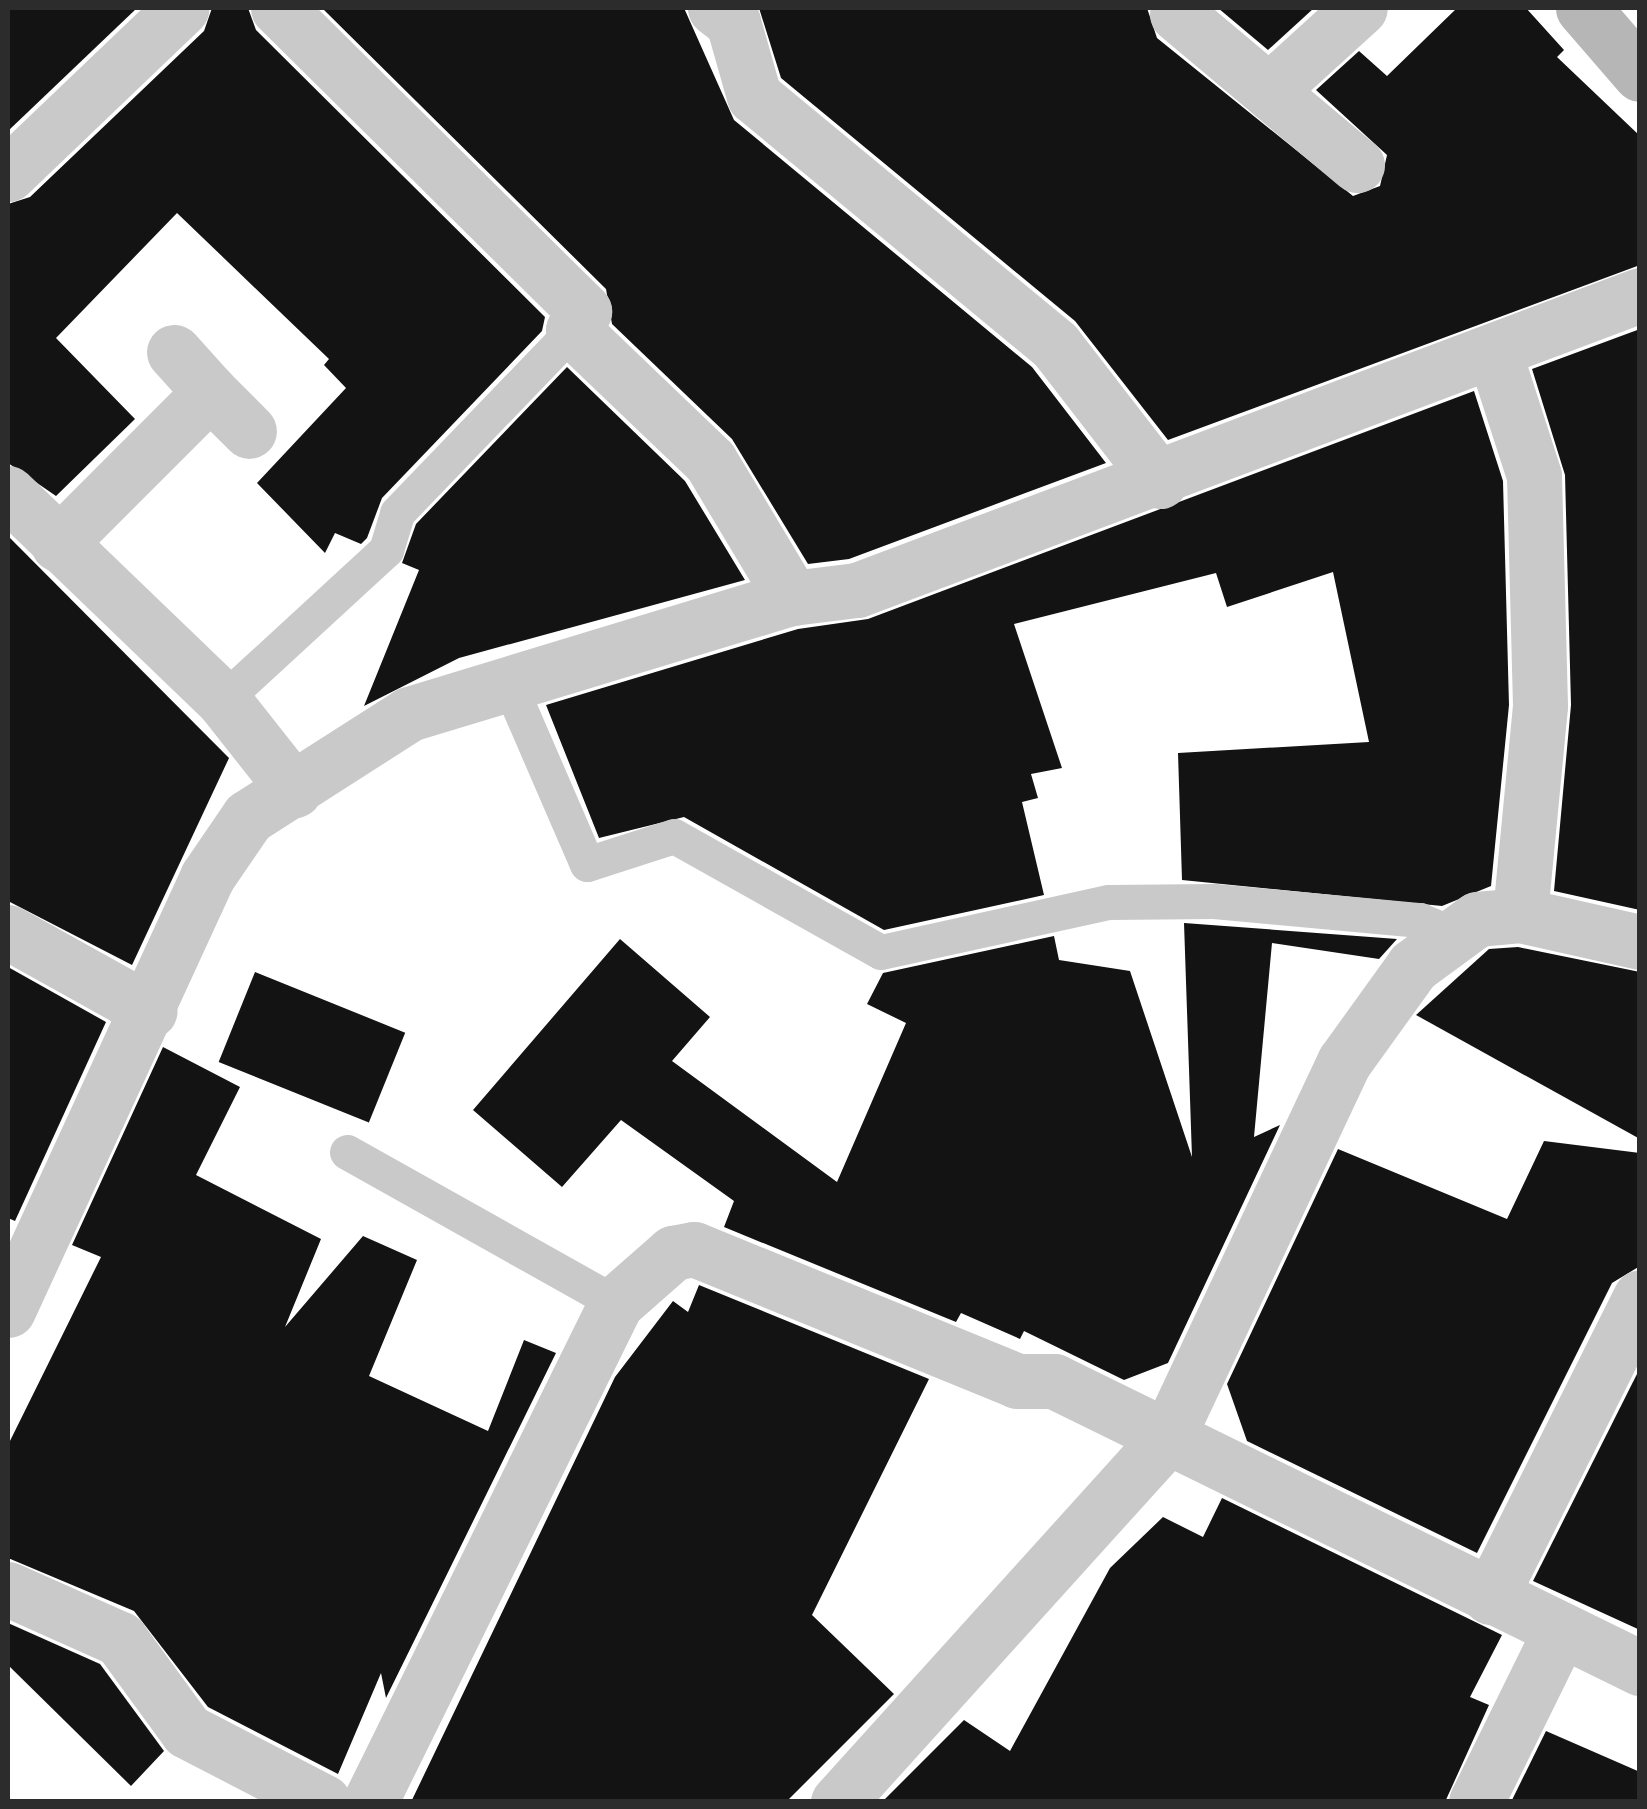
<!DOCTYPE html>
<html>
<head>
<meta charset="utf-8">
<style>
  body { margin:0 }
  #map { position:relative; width:1647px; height:1809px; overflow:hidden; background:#fff; font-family:Poppins,sans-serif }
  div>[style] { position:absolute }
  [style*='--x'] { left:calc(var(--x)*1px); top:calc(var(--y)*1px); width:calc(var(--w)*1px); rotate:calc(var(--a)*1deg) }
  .building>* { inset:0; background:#131313; transform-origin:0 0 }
  .service>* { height:35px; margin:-17.5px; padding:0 17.5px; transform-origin:17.5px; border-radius:17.5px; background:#c9c9c9 }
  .minor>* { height:55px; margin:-27.5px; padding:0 27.5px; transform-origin:27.5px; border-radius:27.5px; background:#c9c9c9 }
  .secondary>* { height:55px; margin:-27.5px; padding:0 27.5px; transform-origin:27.5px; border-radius:27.5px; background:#b6b6b6 }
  span { translate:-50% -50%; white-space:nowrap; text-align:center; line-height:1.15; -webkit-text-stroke:10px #fff; paint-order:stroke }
  .frame { position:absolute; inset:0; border:10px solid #2c2c2c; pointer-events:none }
</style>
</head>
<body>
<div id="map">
  <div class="building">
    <div style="clip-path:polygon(8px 8px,137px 8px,8px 131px)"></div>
    <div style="clip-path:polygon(212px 8px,248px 8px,256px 30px,545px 317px,542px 331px,382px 498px,367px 538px,361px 544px,335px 533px,325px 553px,257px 483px,346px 388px,324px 365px,329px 359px,177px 213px,56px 338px,135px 419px,56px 496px,8px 463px,8px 204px,30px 197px,204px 31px)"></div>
    <div style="clip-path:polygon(322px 8px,684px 8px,734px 120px,1032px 367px,1106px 463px,849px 559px,808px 564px,732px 439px,612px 324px,606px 289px)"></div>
    <div style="clip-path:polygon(759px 8px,1147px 8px,1157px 38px,1353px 196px,1380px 186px,1387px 155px,1316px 90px,1359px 51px,1387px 76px,1457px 8px,1526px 8px,1564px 50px,1557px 57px,1640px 136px,1640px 265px,1168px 440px,1075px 321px,781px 78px)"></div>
    <div style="clip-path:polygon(1218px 8px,1314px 8px,1268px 50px)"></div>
    <div style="clip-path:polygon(1640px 329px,1640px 910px,1554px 891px,1571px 705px,1565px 475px,1532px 369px)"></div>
    <div style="clip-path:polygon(567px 367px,685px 481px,745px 580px,459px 658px,364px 706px,419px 570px,402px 563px,416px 524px)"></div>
    <div style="clip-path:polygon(1474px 391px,1503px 481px,1509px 705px,1491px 886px,1442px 906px,1182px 880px,1178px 753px,1369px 742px,1333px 572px,1227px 607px,1216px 573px,1014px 624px,1062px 768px,1031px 774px,1038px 798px,1022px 802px,1044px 895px,884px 930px,684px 817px,599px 838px,546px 705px,798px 629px,868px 619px)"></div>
    <div style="clip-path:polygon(8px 536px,229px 758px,132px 965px,8px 901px)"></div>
    <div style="clip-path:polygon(1184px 923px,1397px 939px,1379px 959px,1272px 943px,1254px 1137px,1280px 1125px,1168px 1363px,1124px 1380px,1024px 1331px,1020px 1339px,961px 1313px,956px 1322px,724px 1227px,734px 1201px,621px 1120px,562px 1187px,473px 1110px,620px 939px,710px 1017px,672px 1061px,837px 1182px,906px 1023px,867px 1004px,883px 973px,1054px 936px,1059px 960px,1130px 971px,1192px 1157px)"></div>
    <div style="clip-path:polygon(1518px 947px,1640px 972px,1640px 1139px,1416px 1015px,1489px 949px)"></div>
    <div style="clip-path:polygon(8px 967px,106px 1022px,15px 1221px,8px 1218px)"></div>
    <div style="left:255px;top:972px;width:162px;height:97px;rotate:22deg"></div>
    <div style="clip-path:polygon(163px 1047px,240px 1087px,196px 1175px,321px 1239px,285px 1327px,363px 1236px,417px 1260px,369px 1376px,488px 1431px,524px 1340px,556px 1353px,386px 1698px,381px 1673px,338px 1774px,208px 1707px,134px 1611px,8px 1558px,8px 1445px,101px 1257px,72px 1245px)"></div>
    <div style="clip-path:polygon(1544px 1141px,1640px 1153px,1640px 1266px,1612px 1283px,1477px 1553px,1247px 1441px,1227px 1384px,1338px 1149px,1507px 1219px)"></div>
    <div style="clip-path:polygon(699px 1285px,929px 1379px,812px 1615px,894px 1694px,786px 1802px,411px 1802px,615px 1377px,673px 1301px,688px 1312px)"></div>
    <div style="clip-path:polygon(1640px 1368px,1640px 1630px,1533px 1581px)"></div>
    <div style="clip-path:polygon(1222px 1498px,1502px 1635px,1470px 1697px,1489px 1705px,1445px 1802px,882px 1802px,964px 1720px,1010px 1751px,1110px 1568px,1163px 1517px,1203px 1537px)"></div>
    <div style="clip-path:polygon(8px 1623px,100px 1664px,164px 1751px,131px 1786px,8px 1665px)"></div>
    <div style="clip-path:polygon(1546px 1731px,1640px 1772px,1640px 1802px,1511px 1802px)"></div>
  </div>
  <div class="service">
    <div style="--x:509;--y:684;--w:196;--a:66.6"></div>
    <div style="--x:587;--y:864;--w:91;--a:-17.8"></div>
    <div style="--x:674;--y:836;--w:237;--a:29.3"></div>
    <div style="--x:881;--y:952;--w:233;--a:-12.4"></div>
    <div style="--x:1109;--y:902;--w:105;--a:-0.5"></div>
    <div style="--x:1214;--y:901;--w:207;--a:5.3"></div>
    <div style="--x:1420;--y:920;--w:36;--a:23"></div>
    <div style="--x:223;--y:700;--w:222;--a:-42.6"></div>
    <div style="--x:386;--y:550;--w:39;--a:-73"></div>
    <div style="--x:397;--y:513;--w:254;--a:-46.1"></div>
    <div style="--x:347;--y:1152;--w:308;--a:29.3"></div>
  </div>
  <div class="minor">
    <div style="--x:278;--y:8;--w:431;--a:44.7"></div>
    <div style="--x:584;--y:311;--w:22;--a:120"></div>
    <div style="--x:573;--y:330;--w:190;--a:43.7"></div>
    <div style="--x:710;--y:461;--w:160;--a:59.1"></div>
    <div style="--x:715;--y:8;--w:23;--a:38"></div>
    <div style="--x:733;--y:22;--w:77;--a:74.2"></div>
    <div style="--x:754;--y:96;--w:391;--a:39.6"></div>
    <div style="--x:1055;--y:345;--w:172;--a:52.3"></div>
    <div style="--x:1177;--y:14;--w:235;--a:40"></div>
    <div style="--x:1271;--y:89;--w:120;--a:-42.3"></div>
    <div style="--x:8;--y:174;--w:240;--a:-43.7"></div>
    <div style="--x:174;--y:352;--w:54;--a:48"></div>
    <div style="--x:1495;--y:355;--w:127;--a:72.1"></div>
    <div style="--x:1534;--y:476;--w:230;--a:88.5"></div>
    <div style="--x:1540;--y:706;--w:210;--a:95.5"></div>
    <div style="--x:8;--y:493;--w:298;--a:43.9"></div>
    <div style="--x:223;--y:700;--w:115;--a:51.7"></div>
    <div style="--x:58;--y:544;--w:215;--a:-45"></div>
    <div style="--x:210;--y:392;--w:55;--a:45"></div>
    <div style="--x:8;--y:932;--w:162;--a:29.1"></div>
    <div style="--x:8;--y:1310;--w:477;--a:-65.3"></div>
    <div style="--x:207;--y:877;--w:73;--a:-55.7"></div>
    <div style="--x:248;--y:817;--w:191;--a:-32.6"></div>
    <div style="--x:409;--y:714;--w:400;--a:-16.9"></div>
    <div style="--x:792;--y:598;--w:65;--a:-7"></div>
    <div style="--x:857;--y:590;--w:837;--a:-20.64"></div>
    <div style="--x:8;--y:1589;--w:123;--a:24.1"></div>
    <div style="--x:120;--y:1639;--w:114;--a:53.9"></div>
    <div style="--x:187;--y:1731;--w:154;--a:27.4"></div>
    <div style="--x:1490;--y:1597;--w:335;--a:-63.4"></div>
    <div style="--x:370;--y:1802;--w:556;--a:-63.76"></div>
    <div style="--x:616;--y:1303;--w:76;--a:-41.3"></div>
    <div style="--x:673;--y:1253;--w:21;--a:-11"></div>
    <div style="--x:694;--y:1249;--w:349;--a:22.2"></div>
    <div style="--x:1017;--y:1381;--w:37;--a:0"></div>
    <div style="--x:1054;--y:1381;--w:653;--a:26.09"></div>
    <div style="--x:838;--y:1802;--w:491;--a:-47.9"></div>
    <div style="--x:1167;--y:1438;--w:416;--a:-64.8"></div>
    <div style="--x:1344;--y:1062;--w:118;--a:-54.3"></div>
    <div style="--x:1413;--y:966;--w:79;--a:-36.3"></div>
    <div style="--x:1477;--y:919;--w:43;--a:-5.3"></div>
    <div style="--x:1520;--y:915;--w:123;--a:12.7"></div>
    <div style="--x:1476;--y:1802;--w:191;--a:-63.8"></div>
  </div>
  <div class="secondary">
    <div style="--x:1583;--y:8;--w:87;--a:49.2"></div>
  </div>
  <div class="frame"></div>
</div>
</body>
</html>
